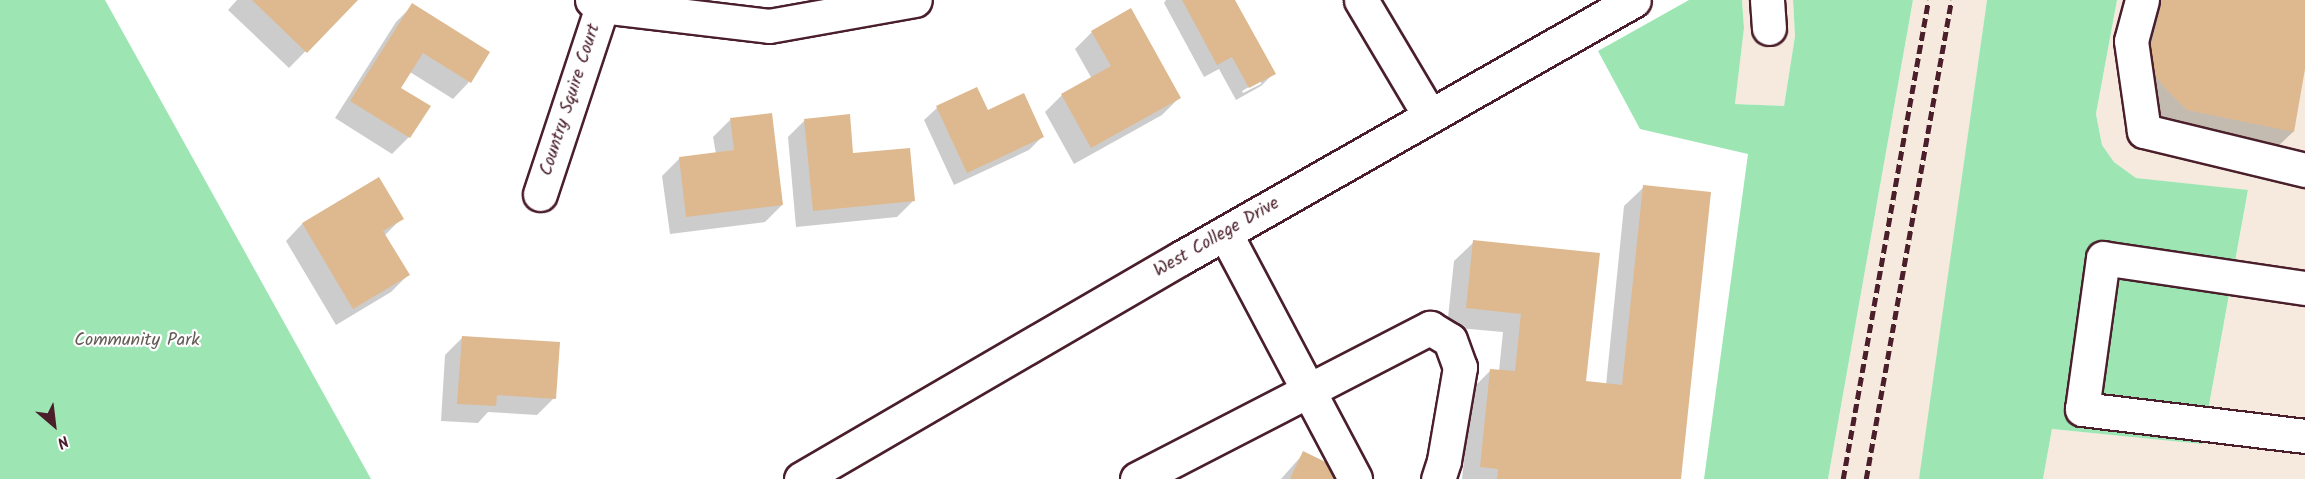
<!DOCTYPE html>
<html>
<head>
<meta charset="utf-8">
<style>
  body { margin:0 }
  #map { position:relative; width:2305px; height:479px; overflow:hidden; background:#fff; font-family:Kalam,sans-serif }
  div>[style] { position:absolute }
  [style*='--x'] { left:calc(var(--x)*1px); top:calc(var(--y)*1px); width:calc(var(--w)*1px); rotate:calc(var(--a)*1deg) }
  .built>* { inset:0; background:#f5eadd }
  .green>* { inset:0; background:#9de6b4 }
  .shadow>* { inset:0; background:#0003 }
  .building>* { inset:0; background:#deb98f }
  .roads { filter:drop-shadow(2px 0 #4a1f2b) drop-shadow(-2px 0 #4a1f2b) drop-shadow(0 2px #4a1f2b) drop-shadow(0 -2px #4a1f2b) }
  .minor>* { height:33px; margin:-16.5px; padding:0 16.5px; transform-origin:16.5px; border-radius:16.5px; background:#fff }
  .major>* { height:33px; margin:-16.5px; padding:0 16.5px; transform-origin:16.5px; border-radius:16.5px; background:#fff }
  .rail>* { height:4.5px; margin-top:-2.25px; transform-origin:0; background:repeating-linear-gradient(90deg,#4a1f2b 0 9px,transparent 0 13.5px) }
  span { translate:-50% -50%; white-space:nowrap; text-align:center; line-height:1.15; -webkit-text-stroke:4.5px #fff; paint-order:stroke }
  .street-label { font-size:18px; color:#4a1f2b }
  .park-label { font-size:18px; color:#635b54 }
  .north { position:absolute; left:24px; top:395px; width:60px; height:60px; -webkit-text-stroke:4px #fff; paint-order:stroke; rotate:152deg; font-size:16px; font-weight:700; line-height:24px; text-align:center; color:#4a1f2b }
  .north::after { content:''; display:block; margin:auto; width:21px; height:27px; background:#4a1f2b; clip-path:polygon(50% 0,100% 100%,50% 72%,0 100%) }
</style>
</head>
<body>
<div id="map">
  <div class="built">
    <div style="clip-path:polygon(1742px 0,1793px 0,1795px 36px,1784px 106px,1735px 104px,1744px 28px)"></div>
    <div style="clip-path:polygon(1913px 0,1987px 0,1922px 464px,1919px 479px,1828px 479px)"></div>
    <div style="clip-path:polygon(2117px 0,2305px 0,2305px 479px,2043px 479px,2052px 429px,2202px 444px,2248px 191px,2136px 178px,2114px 162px,2102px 145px,2096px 114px)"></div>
  </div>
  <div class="green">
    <div style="clip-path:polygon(0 0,105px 0,371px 479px,0 479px)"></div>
    <div style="clip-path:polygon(1689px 0,1742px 0,1744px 28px,1735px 104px,1784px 106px,1795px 36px,1793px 0,1913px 0,1828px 479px,1704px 479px,1748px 154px,1640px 129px,1598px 51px)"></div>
    <div style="clip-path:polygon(1987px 0,2117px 0,2096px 114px,2102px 145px,2114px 162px,2136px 178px,2248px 190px,2202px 444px,2052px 429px,2043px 479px,1919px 479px)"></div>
  </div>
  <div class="shadow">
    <div style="clip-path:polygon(237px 0,356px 0,289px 68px,228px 10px)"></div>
    <div style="clip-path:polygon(evenodd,1166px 0,1234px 0,1274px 73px,1261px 86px,1236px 100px,1219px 69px,1204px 77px,1164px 3px,1166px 0,1261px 80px,1261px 84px,1243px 93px,1242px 91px,1261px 80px)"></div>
    <div style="clip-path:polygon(2150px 0,2305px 0,2305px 61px,2293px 132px,2276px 148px,2170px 127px,2131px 83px)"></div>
    <div style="clip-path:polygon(413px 5px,469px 82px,453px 99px,410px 72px,399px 88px,409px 137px,392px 154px,335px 118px,396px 22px)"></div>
    <div style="clip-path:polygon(1092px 32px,1179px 98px,1162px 115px,1074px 164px,1045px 112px,1062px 95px,1092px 79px,1075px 49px)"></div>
    <div style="clip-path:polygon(976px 89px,987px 112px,1042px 137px,1029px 150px,954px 185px,924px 120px,937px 108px)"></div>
    <div style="clip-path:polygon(730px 120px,782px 205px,765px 222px,670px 234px,662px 176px,679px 159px,716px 154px,713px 137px)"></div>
    <div style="clip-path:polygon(805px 120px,852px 154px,914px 200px,897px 217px,796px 227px,788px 137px)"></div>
    <div style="clip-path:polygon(1644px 187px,1679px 479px,1462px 479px,1471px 390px,1491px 370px,1499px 371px,1503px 332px,1447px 327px,1454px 261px,1474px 242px,1585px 383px,1606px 385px,1624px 206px)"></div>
    <div style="clip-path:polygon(402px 218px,384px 236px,408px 275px,391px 292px,336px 325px,286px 241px,302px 224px)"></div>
    <div style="clip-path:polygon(462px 338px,554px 398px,537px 415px,488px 412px,478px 423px,441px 421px,445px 355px)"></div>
    <div style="clip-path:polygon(1304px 453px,1336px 479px,1281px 479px)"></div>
  </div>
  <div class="building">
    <div style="clip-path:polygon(252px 0,358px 0,307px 53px)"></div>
    <div style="clip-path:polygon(1182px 0,1235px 0,1276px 74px,1249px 88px,1232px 57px,1217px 65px)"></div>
    <div style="clip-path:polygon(2162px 0,2305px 0,2305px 69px,2294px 132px,2187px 110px,2167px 90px,2147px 66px)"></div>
    <div style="clip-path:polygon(412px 3px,490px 52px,471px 83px,423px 53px,401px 88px,431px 106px,410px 138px,350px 101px)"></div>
    <div style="clip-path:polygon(1131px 8px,1181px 98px,1091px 148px,1061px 94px,1111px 66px,1091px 31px)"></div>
    <div style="clip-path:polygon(977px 87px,988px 110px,1024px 93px,1044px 137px,967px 173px,936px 106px)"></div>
    <div style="clip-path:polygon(772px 113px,783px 205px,686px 217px,679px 157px,734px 150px,730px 118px)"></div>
    <div style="clip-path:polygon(850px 114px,853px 153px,910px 148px,915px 201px,813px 211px,804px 119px)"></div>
    <div style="clip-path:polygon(379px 177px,404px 219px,383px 231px,410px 275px,353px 309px,302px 223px)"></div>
    <div style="clip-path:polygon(1643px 185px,1711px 192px,1681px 479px,1497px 479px,1498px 469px,1480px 467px,1490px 369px,1515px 371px,1521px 314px,1466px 308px,1473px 240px,1600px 253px,1586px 381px,1622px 385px)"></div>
    <div style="clip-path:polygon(462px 336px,560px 342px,556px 399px,497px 395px,496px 406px,457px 404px)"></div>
    <div style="clip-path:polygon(1303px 451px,1342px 470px,1338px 479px,1290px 479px)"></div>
  </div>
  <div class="roads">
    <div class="minor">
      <div style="--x:592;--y:0;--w:12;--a:31"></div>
      <div style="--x:602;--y:6;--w:168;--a:6.8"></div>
      <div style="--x:769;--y:26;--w:148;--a:-10.1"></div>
      <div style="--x:1361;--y:0;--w:135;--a:59.3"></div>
      <div style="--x:1767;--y:0;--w:28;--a:86"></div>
      <div style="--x:2142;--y:0;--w:42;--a:105"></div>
      <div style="--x:2131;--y:41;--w:91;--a:81.8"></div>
      <div style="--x:2144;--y:131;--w:166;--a:13.6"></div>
      <div style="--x:540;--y:194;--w:198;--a:-71.7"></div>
      <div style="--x:1225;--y:233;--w:278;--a:62.1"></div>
      <div style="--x:2305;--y:288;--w:204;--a:-171.6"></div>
      <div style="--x:2103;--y:258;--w:152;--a:97.9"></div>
      <div style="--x:2082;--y:409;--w:225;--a:6.9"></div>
      <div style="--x:1137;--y:479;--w:330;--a:-27.3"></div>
      <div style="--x:1430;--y:328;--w:23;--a:31"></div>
      <div style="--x:1450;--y:340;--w:29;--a:70"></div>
      <div style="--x:1460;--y:367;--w:95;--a:99.7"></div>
      <div style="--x:1444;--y:461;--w:19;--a:108"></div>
    </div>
    <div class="major">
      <div style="--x:801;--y:479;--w:440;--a:-30.2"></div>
      <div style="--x:1181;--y:258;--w:521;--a:-29.66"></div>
    </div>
  </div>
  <div class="rail">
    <div style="--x:1843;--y:479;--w:486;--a:-79.9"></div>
    <div style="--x:1866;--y:479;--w:486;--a:-79.9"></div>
  </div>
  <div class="street-label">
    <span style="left:571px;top:100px;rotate:-72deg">Country Squire Court</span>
    <span style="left:1217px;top:238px;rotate:-30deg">West College Drive</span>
  </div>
  <div class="park-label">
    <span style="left:137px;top:341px">Community Park</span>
  </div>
  <div class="north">N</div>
</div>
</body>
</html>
